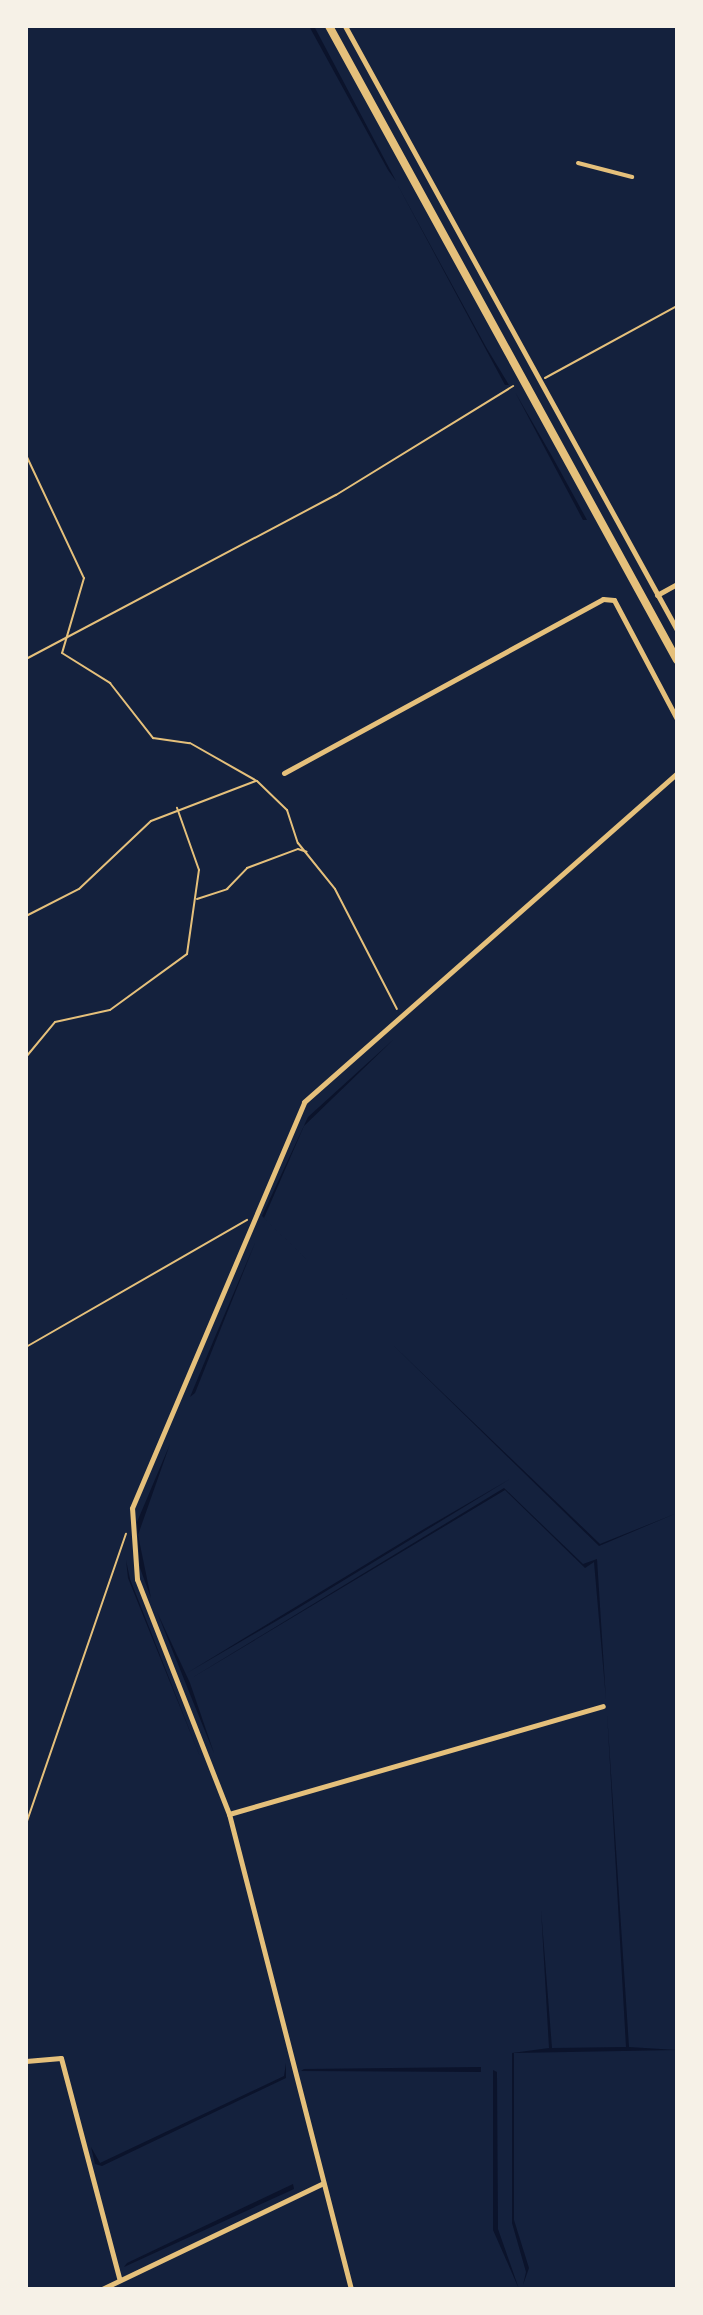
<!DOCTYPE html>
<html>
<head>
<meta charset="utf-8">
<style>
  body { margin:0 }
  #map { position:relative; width:703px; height:2315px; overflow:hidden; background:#14213d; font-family:"Nunito Sans",sans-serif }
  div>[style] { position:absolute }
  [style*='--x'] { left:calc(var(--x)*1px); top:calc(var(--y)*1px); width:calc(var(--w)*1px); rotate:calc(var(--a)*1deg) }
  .water>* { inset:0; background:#0b132b }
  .path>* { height:2px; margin:-1px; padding:0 1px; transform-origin:1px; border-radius:1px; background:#e5c07b }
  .pedestrian>* { height:4px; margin:-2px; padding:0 2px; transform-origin:2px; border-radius:2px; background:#e5c07b }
  .minor>* { height:5px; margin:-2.5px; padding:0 2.5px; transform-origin:2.5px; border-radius:2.5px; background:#e5c07b }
  .primary>* { height:8px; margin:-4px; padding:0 4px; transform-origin:4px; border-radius:4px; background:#e5c07b }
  span { translate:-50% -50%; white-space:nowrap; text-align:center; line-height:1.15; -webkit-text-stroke:8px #f6f1e7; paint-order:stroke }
  .frame { position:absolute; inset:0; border:28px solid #f6f1e7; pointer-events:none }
</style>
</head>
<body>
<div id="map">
  <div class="water">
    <div style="clip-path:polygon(309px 26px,314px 26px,396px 181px,388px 170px)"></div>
    <div style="clip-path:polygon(396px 182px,486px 347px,509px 385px,505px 385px)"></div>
    <div style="clip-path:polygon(515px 392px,553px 458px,587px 520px,583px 520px)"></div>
    <div style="clip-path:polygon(394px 1039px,304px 1126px,264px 1218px,385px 1336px,262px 1216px,308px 1117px)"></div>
    <div style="clip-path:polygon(255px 1243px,195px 1393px,190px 1397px,215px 1337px)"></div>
    <div style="clip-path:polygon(393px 1345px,600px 1544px,677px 1513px,599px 1546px)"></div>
    <div style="clip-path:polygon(170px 1444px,138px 1535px,151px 1598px,140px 1568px,137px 1522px)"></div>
    <div style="clip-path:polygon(510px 1479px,295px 1610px,187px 1673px,424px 1529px)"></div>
    <div style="clip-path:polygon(504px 1488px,583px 1564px,597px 1559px,606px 1700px,594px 1562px,585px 1568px,505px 1490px,190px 1679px)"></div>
    <div style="clip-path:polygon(126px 1560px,130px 1579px,201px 1759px,128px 1578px)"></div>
    <div style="clip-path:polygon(157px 1612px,190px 1683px,214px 1753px,196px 1709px)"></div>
    <div style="clip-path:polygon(607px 1712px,629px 2047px,677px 2050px,514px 2053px,514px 2220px,529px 2268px,523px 2285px,526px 2272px,512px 2223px,512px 2053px,549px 2048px,541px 1909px,552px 2048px,626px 2047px)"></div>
    <div style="clip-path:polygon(286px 2063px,286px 2078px,102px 2166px,95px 2164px,91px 2147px,100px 2163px,284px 2076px)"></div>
    <div style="clip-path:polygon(481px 2067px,481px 2072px,301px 2071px,304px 2069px)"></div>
    <div style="clip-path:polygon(493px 2070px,497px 2072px,498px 2229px,519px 2289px,493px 2230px)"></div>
    <div style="clip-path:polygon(293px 2184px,294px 2189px,124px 2267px,127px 2263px)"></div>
  </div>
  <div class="path">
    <div style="--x:545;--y:378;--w:150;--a:-28.6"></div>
    <div style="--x:26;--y:455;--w:136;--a:64.8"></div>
    <div style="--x:84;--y:578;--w:78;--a:106.3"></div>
    <div style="--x:62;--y:653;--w:57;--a:32"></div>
    <div style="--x:110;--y:683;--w:70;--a:52"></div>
    <div style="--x:153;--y:738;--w:37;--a:8"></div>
    <div style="--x:190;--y:743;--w:77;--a:29.6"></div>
    <div style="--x:257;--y:781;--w:42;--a:44"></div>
    <div style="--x:287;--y:810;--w:35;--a:72"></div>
    <div style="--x:298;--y:843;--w:59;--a:51.2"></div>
    <div style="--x:335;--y:889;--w:135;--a:62.7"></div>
    <div style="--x:26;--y:659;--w:351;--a:-27.9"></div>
    <div style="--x:336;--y:495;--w:208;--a:-31.6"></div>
    <div style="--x:197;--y:899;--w:32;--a:-18"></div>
    <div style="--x:227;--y:889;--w:29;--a:-46"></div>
    <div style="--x:247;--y:868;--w:54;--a:-20.4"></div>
    <div style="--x:298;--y:849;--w:9;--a:18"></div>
    <div style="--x:26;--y:916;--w:59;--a:-27"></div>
    <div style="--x:79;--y:889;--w:99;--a:-43.4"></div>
    <div style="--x:151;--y:821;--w:112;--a:-20.9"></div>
    <div style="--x:26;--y:1057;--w:45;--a:-50.4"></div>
    <div style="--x:55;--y:1022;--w:56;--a:-12.3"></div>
    <div style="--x:110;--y:1010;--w:95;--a:-36"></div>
    <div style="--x:187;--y:954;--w:85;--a:-81.9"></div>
    <div style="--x:199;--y:870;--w:66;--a:-109.5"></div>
    <div style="--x:26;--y:1347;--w:255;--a:-29.9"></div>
    <div style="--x:26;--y:1824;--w:307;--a:-71"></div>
  </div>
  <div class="pedestrian">
    <div style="--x:578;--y:163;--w:56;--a:14.5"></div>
  </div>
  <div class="minor">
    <div style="--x:345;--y:26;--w:689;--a:61.2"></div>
    <div style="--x:657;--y:595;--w:23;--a:-29"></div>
    <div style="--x:284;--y:773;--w:363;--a:-28.6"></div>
    <div style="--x:603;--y:599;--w:11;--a:5"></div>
    <div style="--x:614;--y:600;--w:135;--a:62.1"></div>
    <div style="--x:229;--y:1814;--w:389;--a:-16.1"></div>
    <div style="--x:26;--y:2061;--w:35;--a:-5"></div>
    <div style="--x:61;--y:2058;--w:228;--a:75.2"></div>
    <div style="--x:102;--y:2289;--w:245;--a:-25.6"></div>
    <div style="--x:351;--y:2289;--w:490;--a:-104.4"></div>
    <div style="--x:229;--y:1814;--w:252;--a:-111.4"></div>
    <div style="--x:137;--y:1579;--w:71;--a:-94"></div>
    <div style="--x:132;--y:1508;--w:441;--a:-67"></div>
    <div style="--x:304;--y:1102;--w:497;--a:-41.4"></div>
  </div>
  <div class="primary">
    <div style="--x:329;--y:26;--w:723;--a:61.24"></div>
  </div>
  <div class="frame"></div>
</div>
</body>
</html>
